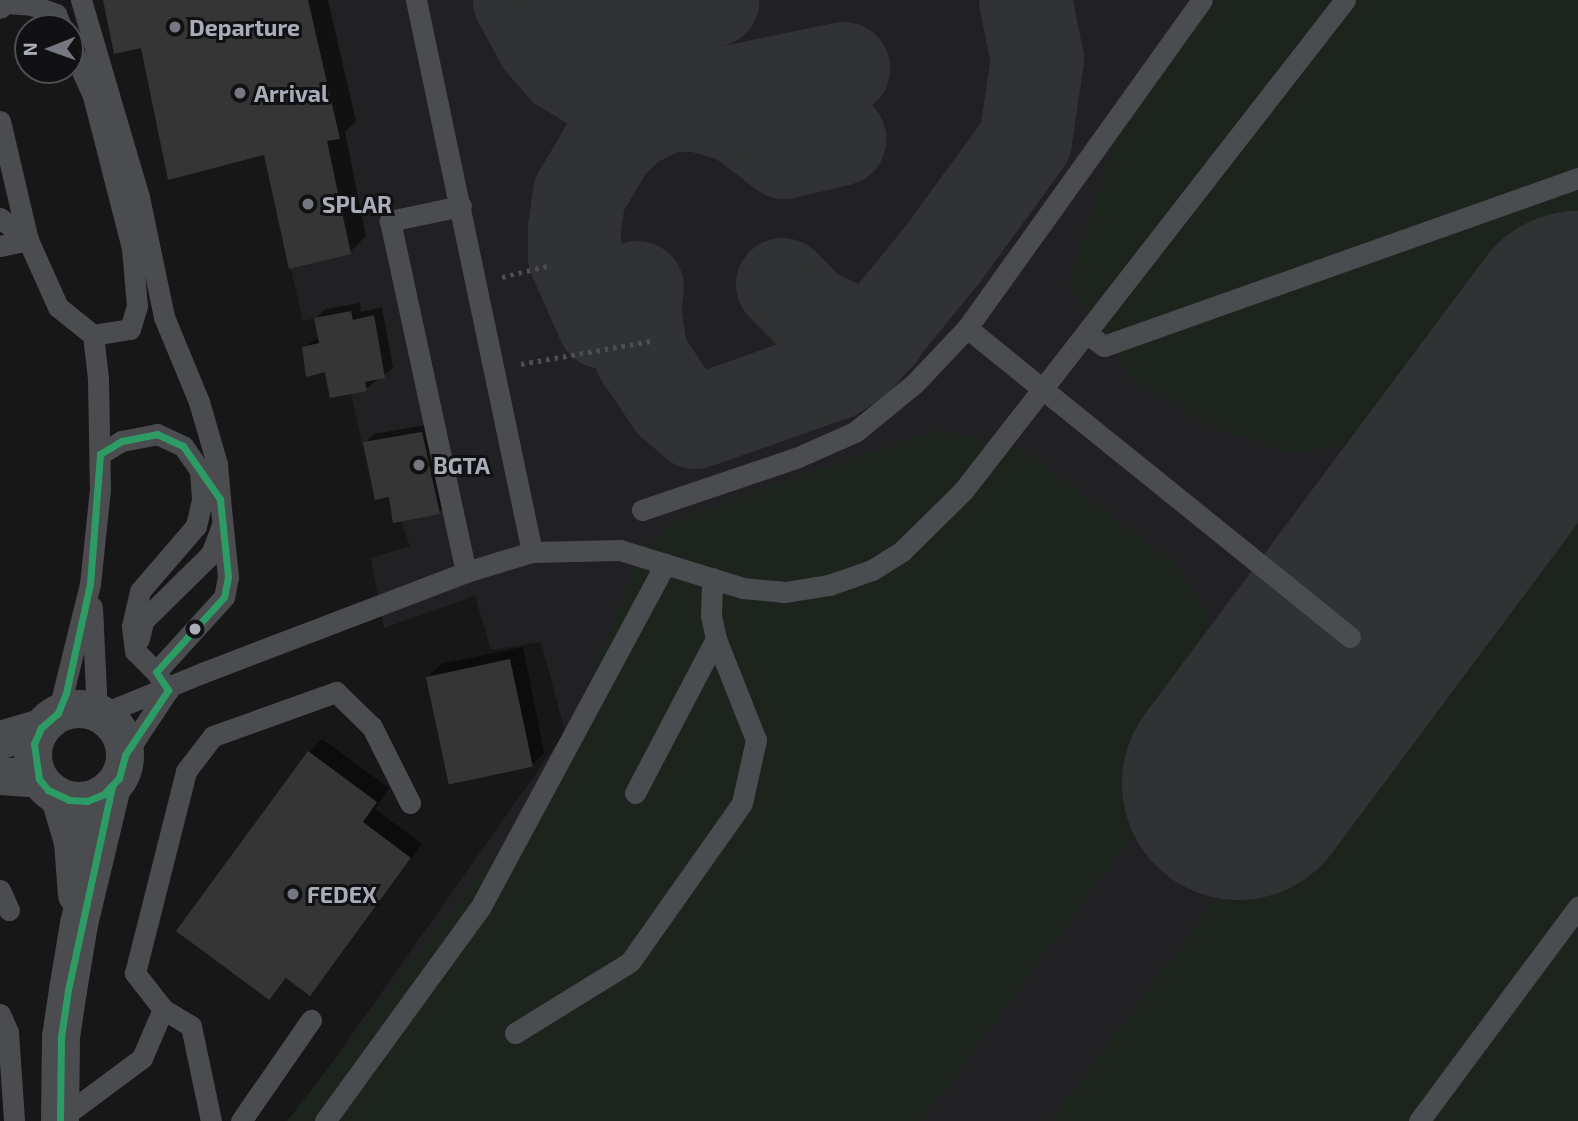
<!DOCTYPE html>
<html>
<head>
<meta charset="utf-8">
<style>
  body { margin:0 }
  #map { position:relative; width:1578px; height:1121px; overflow:hidden; background:#171717; font-family:"Exo 2",sans-serif }
  div>[style] { position:absolute }
  .built>* { inset:0; background:#212123 }
  .green>* { inset:0; background:#1d241e }
  .shadow>* { inset:0; background:#0007 }
  .taxiway>* { height:93px; margin:-46.5px; padding:0 46.5px; transform-origin:46.5px; border-radius:46.5px; background:#313233 }
  .runway>* { height:233px; margin:-116.5px; padding:0 116.5px; transform-origin:116.5px; border-radius:116.5px; background:#313233 }
  .building>* { inset:0; background:#353536; transform-origin:0 0 }
  .path>* { height:4.5px; margin-top:-2.25px; transform-origin:0; background:repeating-linear-gradient(90deg,#4d4e52 0 3.5px,transparent 0 8.5px) }
  .service>* { height:21px; margin:-10.5px; padding:0 10.5px; transform-origin:10.5px; border-radius:10.5px; background:#4b4c50 }
  .tertiary>* { height:38px; margin:-19px; padding:0 19px; transform-origin:19px; border-radius:19px; background:#4b4c50 }
  .tertiary>.ring { margin:-19px; padding:0; box-sizing:content-box; background:none; border:38px solid #4b4c50; border-radius:50% }
  .bus-1>* { height:7px; margin:-3.5px; padding:0 3.5px; transform-origin:3.5px; border-radius:3.5px; background:#2d9c64 }
  .dots>* { width:19px; height:19px; translate:-50% -50%; box-sizing:border-box; border:4px solid #111113; border-radius:50% }
  span { translate:-50% -50%; white-space:nowrap; text-align:center; line-height:1.15; -webkit-text-stroke:6px #111113; paint-order:stroke }
  .poi-label { font-size:23px; color:#a8adb8; font-weight:700 }
  .left { translate:0 -50%; text-align:left }
  .north { position:absolute; left:14px; top:14px; width:70px; height:70px; box-sizing:border-box; background:#111113; border:2px solid #4d4f55; border-radius:50%; rotate:269deg; font-size:19px; font-weight:700; line-height:28px; text-align:center; color:#a8adb8 }
  .north::after { content:''; display:block; margin:auto; width:24px; height:32px; background:#757880; clip-path:polygon(50% 0,100% 100%,50% 72%,0 100%) }
</style>
</head>
<body>
<div id="map">
  <div class="built">
    <div style="clip-path:polygon(228px 0,1578px 0,1578px 943px,1444px 1121px,291px 1121px,565px 732px,541px 642px,491px 650px,475px 596px,384px 628px,371px 558px,410px 546px,401px 521px,393px 523px,389px 497px,375px 500px,351px 394px,330px 398px,324px 372px,306px 377px,302px 347px,319px 343px,315px 318px,303px 321px)"></div>
  </div>
  <div class="green">
    <div style="clip-path:polygon(1216px 0,1578px 0,1578px 224px,1460px 371px,1387px 427px,1348px 445px,1291px 453px,1222px 430px,1138px 385px,1069px 284px,1115px 139px)"></div>
    <div style="clip-path:polygon(1578px 411px,1578px 1121px,1051px 1121px)"></div>
    <div style="clip-path:polygon(937px 430px,1020px 447px,1175px 562px,1205px 606px,1214px 653px,1208px 701px,1188px 760px,922px 1121px,287px 1121px,580px 746px,593px 673px,637px 563px,670px 521px)"></div>
  </div>
  <div class="shadow">
    <div style="clip-path:polygon(105px 0,328px 0,356px 121px,345px 132px,366px 236px,350px 252px,266px 152px)"></div>
    <div style="clip-path:polygon(360px 303px,361px 312px,382px 307px,393px 368px,366px 389px,326px 370px,304px 347px,320px 337px,316px 318px,325px 309px)"></div>
    <div style="clip-path:polygon(431px 424px,448px 504px,439px 512px,391px 495px,365px 443px,374px 434px)"></div>
    <div style="clip-path:polygon(523px 647px,544px 753px,531px 766px,428px 677px,441px 664px)"></div>
    <div style="clip-path:polygon(322px 739px,389px 788px,375px 809px,422px 844px,322px 980px,309px 993px,288px 977px,269px 998px,309px 752px)"></div>
  </div>
  <div class="taxiway">
    <div style="left:519px;top:0;width:48px;rotate:61.3deg"></div>
    <div style="left:542px;top:42px;width:33px;rotate:49deg"></div>
    <div style="left:564px;top:67px;width:31px;rotate:31deg"></div>
    <div style="left:591px;top:83px;width:33px;rotate:21deg"></div>
    <div style="left:622px;top:95px;width:41px;rotate:2.8deg"></div>
    <div style="left:663px;top:97px;width:44px;rotate:-11.8deg"></div>
    <div style="left:572px;top:0;width:31px;rotate:54deg"></div>
    <div style="left:590px;top:25px;width:125px;rotate:-11.6deg"></div>
    <div style="left:661px;top:105px;width:37px"></div>
    <div style="left:698px;top:105px;width:41px;rotate:15.8deg"></div>
    <div style="left:737px;top:116px;width:59px;rotate:37.5deg"></div>
    <div style="left:784px;top:152px;width:57px;rotate:-13.3deg"></div>
    <div style="left:782px;top:284px;width:40px;rotate:45deg"></div>
    <div style="left:810px;top:312px;width:39px;rotate:26deg"></div>
    <div style="left:845px;top:329px;width:34px;rotate:8deg"></div>
    <div style="left:637px;top:287px;width:21px;rotate:98deg"></div>
    <div style="left:634px;top:308px;width:49px;rotate:81.7deg"></div>
    <div style="left:641px;top:356px;width:55px;rotate:56deg"></div>
    <div style="left:672px;top:402px;width:30px;rotate:41deg"></div>
    <div style="left:695px;top:422px;width:147px;rotate:-19.4deg"></div>
    <div style="left:834px;top:373px;width:27px;rotate:-33deg"></div>
    <div style="left:857px;top:358px;width:134px;rotate:-50.7deg"></div>
    <div style="left:942px;top:254px;width:141px;rotate:-53.9deg"></div>
    <div style="left:1025px;top:140px;width:82px;rotate:-81.6deg"></div>
    <div style="left:1037px;top:59px;width:60px;rotate:-101.5deg"></div>
    <div style="left:603px;top:322px;width:72px;rotate:-113.7deg"></div>
    <div style="left:574px;top:256px;width:28px;rotate:-90deg"></div>
    <div style="left:574px;top:228px;width:34px;rotate:-82deg"></div>
    <div style="left:579px;top:194px;width:59px;rotate:-59.5deg"></div>
    <div style="left:609px;top:143px;width:30px;rotate:-42deg"></div>
    <div style="left:631px;top:123px;width:38px;rotate:-28deg"></div>
    <div style="left:665px;top:105px;width:182px;rotate:-11.7deg"></div>
  </div>
  <div class="runway">
    <div style="left:1238px;top:783px;width:569px;rotate:-53.29deg"></div>
  </div>
  <div class="building">
    <div style="clip-path:polygon(103px 0,308px 0,340px 139px,327px 141px,351px 254px,289px 269px,264px 155px,168px 180px,141px 48px,114px 54px)"></div>
    <div style="clip-path:polygon(351px 311px,353px 320px,374px 315px,385px 378px,365px 382px,367px 391px,330px 398px,325px 372px,306px 377px,302px 347px,319px 343px,314px 318px)"></div>
    <div style="clip-path:polygon(422px 432px,440px 514px,393px 523px,389px 497px,375px 500px,363px 442px)"></div>
    <div style="left:510px;top:659px;width:110px;height:86px;rotate:78deg"></div>
    <div style="clip-path:polygon(308px 751px,377px 802px,363px 822px,411px 858px,310px 996px,286px 978px,269px 1000px,176px 931px)"></div>
  </div>
  <div class="path">
    <div style="left:502px;top:277px;width:50px;rotate:-13.8deg"></div>
    <div style="left:521px;top:364px;width:132px;rotate:-10deg"></div>
  </div>
  <div class="service">
    <div style="left:81px;top:0;width:205px;rotate:73.6deg"></div>
    <div style="left:139px;top:197px;width:123px;rotate:78.2deg"></div>
    <div style="left:164px;top:317px;width:92px;rotate:67.6deg"></div>
    <div style="left:199px;top:402px;width:65px;rotate:73.8deg"></div>
    <div style="left:217px;top:464px;width:35px;rotate:85deg"></div>
    <div style="left:416px;top:0;width:564px;rotate:78.13deg"></div>
    <div style="left:0;top:8px;width:7px;rotate:-45deg"></div>
    <div style="left:5px;top:3px;width:26px;rotate:4deg"></div>
    <div style="left:31px;top:5px;width:27px;rotate:20deg"></div>
    <div style="left:56px;top:14px;width:15px;rotate:67deg"></div>
    <div style="left:70px;top:44px;width:57px;rotate:66.1deg"></div>
    <div style="left:93px;top:96px;width:157px;rotate:75.6deg"></div>
    <div style="left:132px;top:248px;width:58px;rotate:85.1deg"></div>
    <div style="left:137px;top:306px;width:24px;rotate:107deg"></div>
    <div style="left:130px;top:329px;width:37px;rotate:171deg"></div>
    <div style="left:0;top:121px;width:122px;rotate:76.8deg"></div>
    <div style="left:28px;top:240px;width:73px;rotate:65.9deg"></div>
    <div style="left:58px;top:307px;width:45px;rotate:38.7deg"></div>
    <div style="left:93px;top:335px;width:43px;rotate:83.4deg"></div>
    <div style="left:98px;top:378px;width:111px;rotate:89deg"></div>
    <div style="left:100px;top:489px;width:96px;rotate:96deg"></div>
    <div style="left:90px;top:584px;width:133px;rotate:103.9deg"></div>
    <div style="left:461px;top:206px;width:73px;rotate:168.1deg"></div>
    <div style="left:390px;top:221px;width:359px;rotate:77.8deg"></div>
    <div style="left:0;top:218px;width:36px;rotate:38deg"></div>
    <div style="left:0;top:246px;width:29px;rotate:-12deg"></div>
    <div style="left:967px;top:328px;width:492px;rotate:38.9deg"></div>
    <div style="left:1086px;top:333px;width:22px;rotate:36deg"></div>
    <div style="left:1104px;top:346px;width:503px;rotate:-19.52deg"></div>
    <div style="left:100px;top:454px;width:26px;rotate:-31deg"></div>
    <div style="left:122px;top:441px;width:36px;rotate:-11deg"></div>
    <div style="left:157px;top:434px;width:29px;rotate:25deg"></div>
    <div style="left:183px;top:446px;width:65px;rotate:55.1deg"></div>
    <div style="left:220px;top:499px;width:78px;rotate:84.1deg"></div>
    <div style="left:228px;top:577px;width:20px;rotate:101deg"></div>
    <div style="left:224px;top:597px;width:101px;rotate:132.2deg"></div>
    <div style="left:156px;top:672px;width:22px;rotate:56deg"></div>
    <div style="left:642px;top:510px;width:163px;rotate:-18.7deg"></div>
    <div style="left:796px;top:458px;width:64px;rotate:-23.8deg"></div>
    <div style="left:855px;top:432px;width:77px;rotate:-39.2deg"></div>
    <div style="left:915px;top:383px;width:76px;rotate:-46.6deg"></div>
    <div style="left:967px;top:328px;width:403px;rotate:-54.4deg"></div>
    <div style="left:92px;top:607px;width:105px;rotate:87.3deg"></div>
    <div style="left:139px;top:639px;width:18px;rotate:-77deg"></div>
    <div style="left:143px;top:621px;width:95px;rotate:-44.6deg"></div>
    <div style="left:211px;top:554px;width:30px;rotate:-69deg"></div>
    <div style="left:156px;top:672px;width:30px;rotate:-135deg"></div>
    <div style="left:135px;top:651px;width:25px;rotate:-97deg"></div>
    <div style="left:132px;top:626px;width:36px;rotate:-77deg"></div>
    <div style="left:140px;top:591px;width:86px;rotate:-49.3deg"></div>
    <div style="left:196px;top:526px;width:28px;rotate:-77deg"></div>
    <div style="left:202px;top:499px;width:29px;rotate:-94deg"></div>
    <div style="left:106px;top:717px;width:16px;rotate:-38deg"></div>
    <div style="left:119px;top:707px;width:90px;rotate:-22.3deg"></div>
    <div style="left:202px;top:673px;width:283px;rotate:-20.9deg"></div>
    <div style="left:466px;top:572px;width:69px;rotate:-16.9deg"></div>
    <div style="left:532px;top:552px;width:88px;rotate:-1.3deg"></div>
    <div style="left:620px;top:550px;width:129px;rotate:17.2deg"></div>
    <div style="left:743px;top:588px;width:42px;rotate:5.4deg"></div>
    <div style="left:785px;top:592px;width:45px;rotate:-9deg"></div>
    <div style="left:829px;top:585px;width:46px;rotate:-19.2deg"></div>
    <div style="left:872px;top:570px;width:36px;rotate:-32deg"></div>
    <div style="left:902px;top:551px;width:86px;rotate:-44.5deg"></div>
    <div style="left:963px;top:491px;width:622px;rotate:-52.12deg"></div>
    <div style="left:125px;top:755px;width:78px;rotate:-56.5deg"></div>
    <div style="left:635px;top:793px;width:174px;rotate:-62.3deg"></div>
    <div style="left:0;top:890px;width:22px;rotate:66deg"></div>
    <div style="left:0;top:1014px;width:20px;rotate:66deg"></div>
    <div style="left:8px;top:1032px;width:89px;rotate:86.1deg"></div>
    <div style="left:515px;top:1033px;width:135px;rotate:-31.7deg"></div>
    <div style="left:630px;top:962px;width:194px;rotate:-54.8deg"></div>
    <div style="left:742px;top:803px;width:65px;rotate:-77.5deg"></div>
    <div style="left:756px;top:740px;width:109px;rotate:-111.6deg"></div>
    <div style="left:716px;top:639px;width:25px;rotate:-102deg"></div>
    <div style="left:711px;top:615px;width:37px;rotate:-88deg"></div>
    <div style="left:60px;top:1119px;width:102px;rotate:-36.6deg"></div>
    <div style="left:142px;top:1058px;width:53px;rotate:-66.8deg"></div>
    <div style="left:211px;top:1121px;width:97px;rotate:-101.9deg"></div>
    <div style="left:191px;top:1026px;width:33px;rotate:-149deg"></div>
    <div style="left:163px;top:1009px;width:46px;rotate:-127.9deg"></div>
    <div style="left:135px;top:973px;width:208px;rotate:-75.8deg"></div>
    <div style="left:186px;top:771px;width:44px;rotate:-52.4deg"></div>
    <div style="left:213px;top:736px;width:131px;rotate:-19.7deg"></div>
    <div style="left:336px;top:692px;width:50px;rotate:44.2deg"></div>
    <div style="left:372px;top:727px;width:85px;rotate:63.4deg"></div>
    <div style="left:241px;top:1121px;width:123px;rotate:-55.3deg"></div>
    <div style="left:325px;top:1121px;width:263px;rotate:-54deg"></div>
    <div style="left:480px;top:908px;width:391px;rotate:-61.7deg"></div>
    <div style="left:1419px;top:1121px;width:267px;rotate:-53.4deg"></div>
  </div>
  <div class="tertiary">
    <div class="ring" style="left:33px;top:709px;width:54px;height:54px"></div>
    <div style="left:0;top:740px;width:43px;rotate:-16.3deg"></div>
    <div style="left:0;top:776px;width:39px;rotate:4deg"></div>
    <div style="left:60px;top:798px;width:46px;rotate:73.5deg"></div>
    <div style="left:73px;top:842px;width:53px;rotate:85.7deg"></div>
    <div style="left:60px;top:1121px;width:84px;rotate:-89.3deg"></div>
    <div style="left:61px;top:1037px;width:48px;rotate:-81.5deg"></div>
    <div style="left:68px;top:990px;width:67px;rotate:-80.5deg"></div>
    <div style="left:79px;top:924px;width:141px;rotate:-76.5deg"></div>
  </div>
  <div class="bus-1">
    <div style="left:100px;top:454px;width:130px;rotate:94.4deg"></div>
    <div style="left:90px;top:584px;width:112px;rotate:102.4deg"></div>
    <div style="left:66px;top:693px;width:22px;rotate:112deg"></div>
    <div style="left:58px;top:713px;width:23px;rotate:139deg"></div>
    <div style="left:41px;top:728px;width:17px;rotate:114deg"></div>
    <div style="left:34px;top:744px;width:35px;rotate:82deg"></div>
    <div style="left:39px;top:779px;width:14px;rotate:51deg"></div>
    <div style="left:48px;top:790px;width:23px;rotate:25deg"></div>
    <div style="left:69px;top:800px;width:18px;rotate:3deg"></div>
    <div style="left:87px;top:801px;width:18px;rotate:-22deg"></div>
    <div style="left:104px;top:794px;width:22px;rotate:-47deg"></div>
    <div style="left:119px;top:778px;width:24px;rotate:-75deg"></div>
    <div style="left:125px;top:755px;width:78px;rotate:-56.5deg"></div>
    <div style="left:100px;top:454px;width:26px;rotate:-31deg"></div>
    <div style="left:122px;top:441px;width:36px;rotate:-11deg"></div>
    <div style="left:157px;top:434px;width:29px;rotate:25deg"></div>
    <div style="left:183px;top:446px;width:65px;rotate:55.1deg"></div>
    <div style="left:220px;top:499px;width:78px;rotate:84.1deg"></div>
    <div style="left:228px;top:577px;width:20px;rotate:101deg"></div>
    <div style="left:224px;top:597px;width:101px;rotate:132.2deg"></div>
    <div style="left:156px;top:672px;width:22px;rotate:56deg"></div>
    <div style="left:60px;top:1121px;width:84px;rotate:-89.3deg"></div>
    <div style="left:61px;top:1037px;width:48px;rotate:-81.5deg"></div>
    <div style="left:68px;top:990px;width:208px;rotate:-77.8deg"></div>
  </div>
  <div class="dots">
    <div style="left:175px;top:27px;background:#757880"></div>
    <div style="left:240px;top:93px;background:#757880"></div>
    <div style="left:308px;top:204px;background:#757880"></div>
    <div style="left:419px;top:465px;background:#757880"></div>
    <div style="left:195px;top:629px;background:#a8adb8"></div>
    <div style="left:293px;top:894px;background:#757880"></div>
  </div>
  <div class="poi-label">
    <span class="left" style="left:189px;top:27px">Departure</span>
    <span class="left" style="left:254px;top:93px">Arrival</span>
    <span class="left" style="left:322px;top:204px">SPLAR</span>
    <span class="left" style="left:433px;top:465px">BGTA</span>
    <span class="left" style="left:307px;top:894px">FEDEX</span>
  </div>
  <div class="north">N</div>
</div>
</body>
</html>
